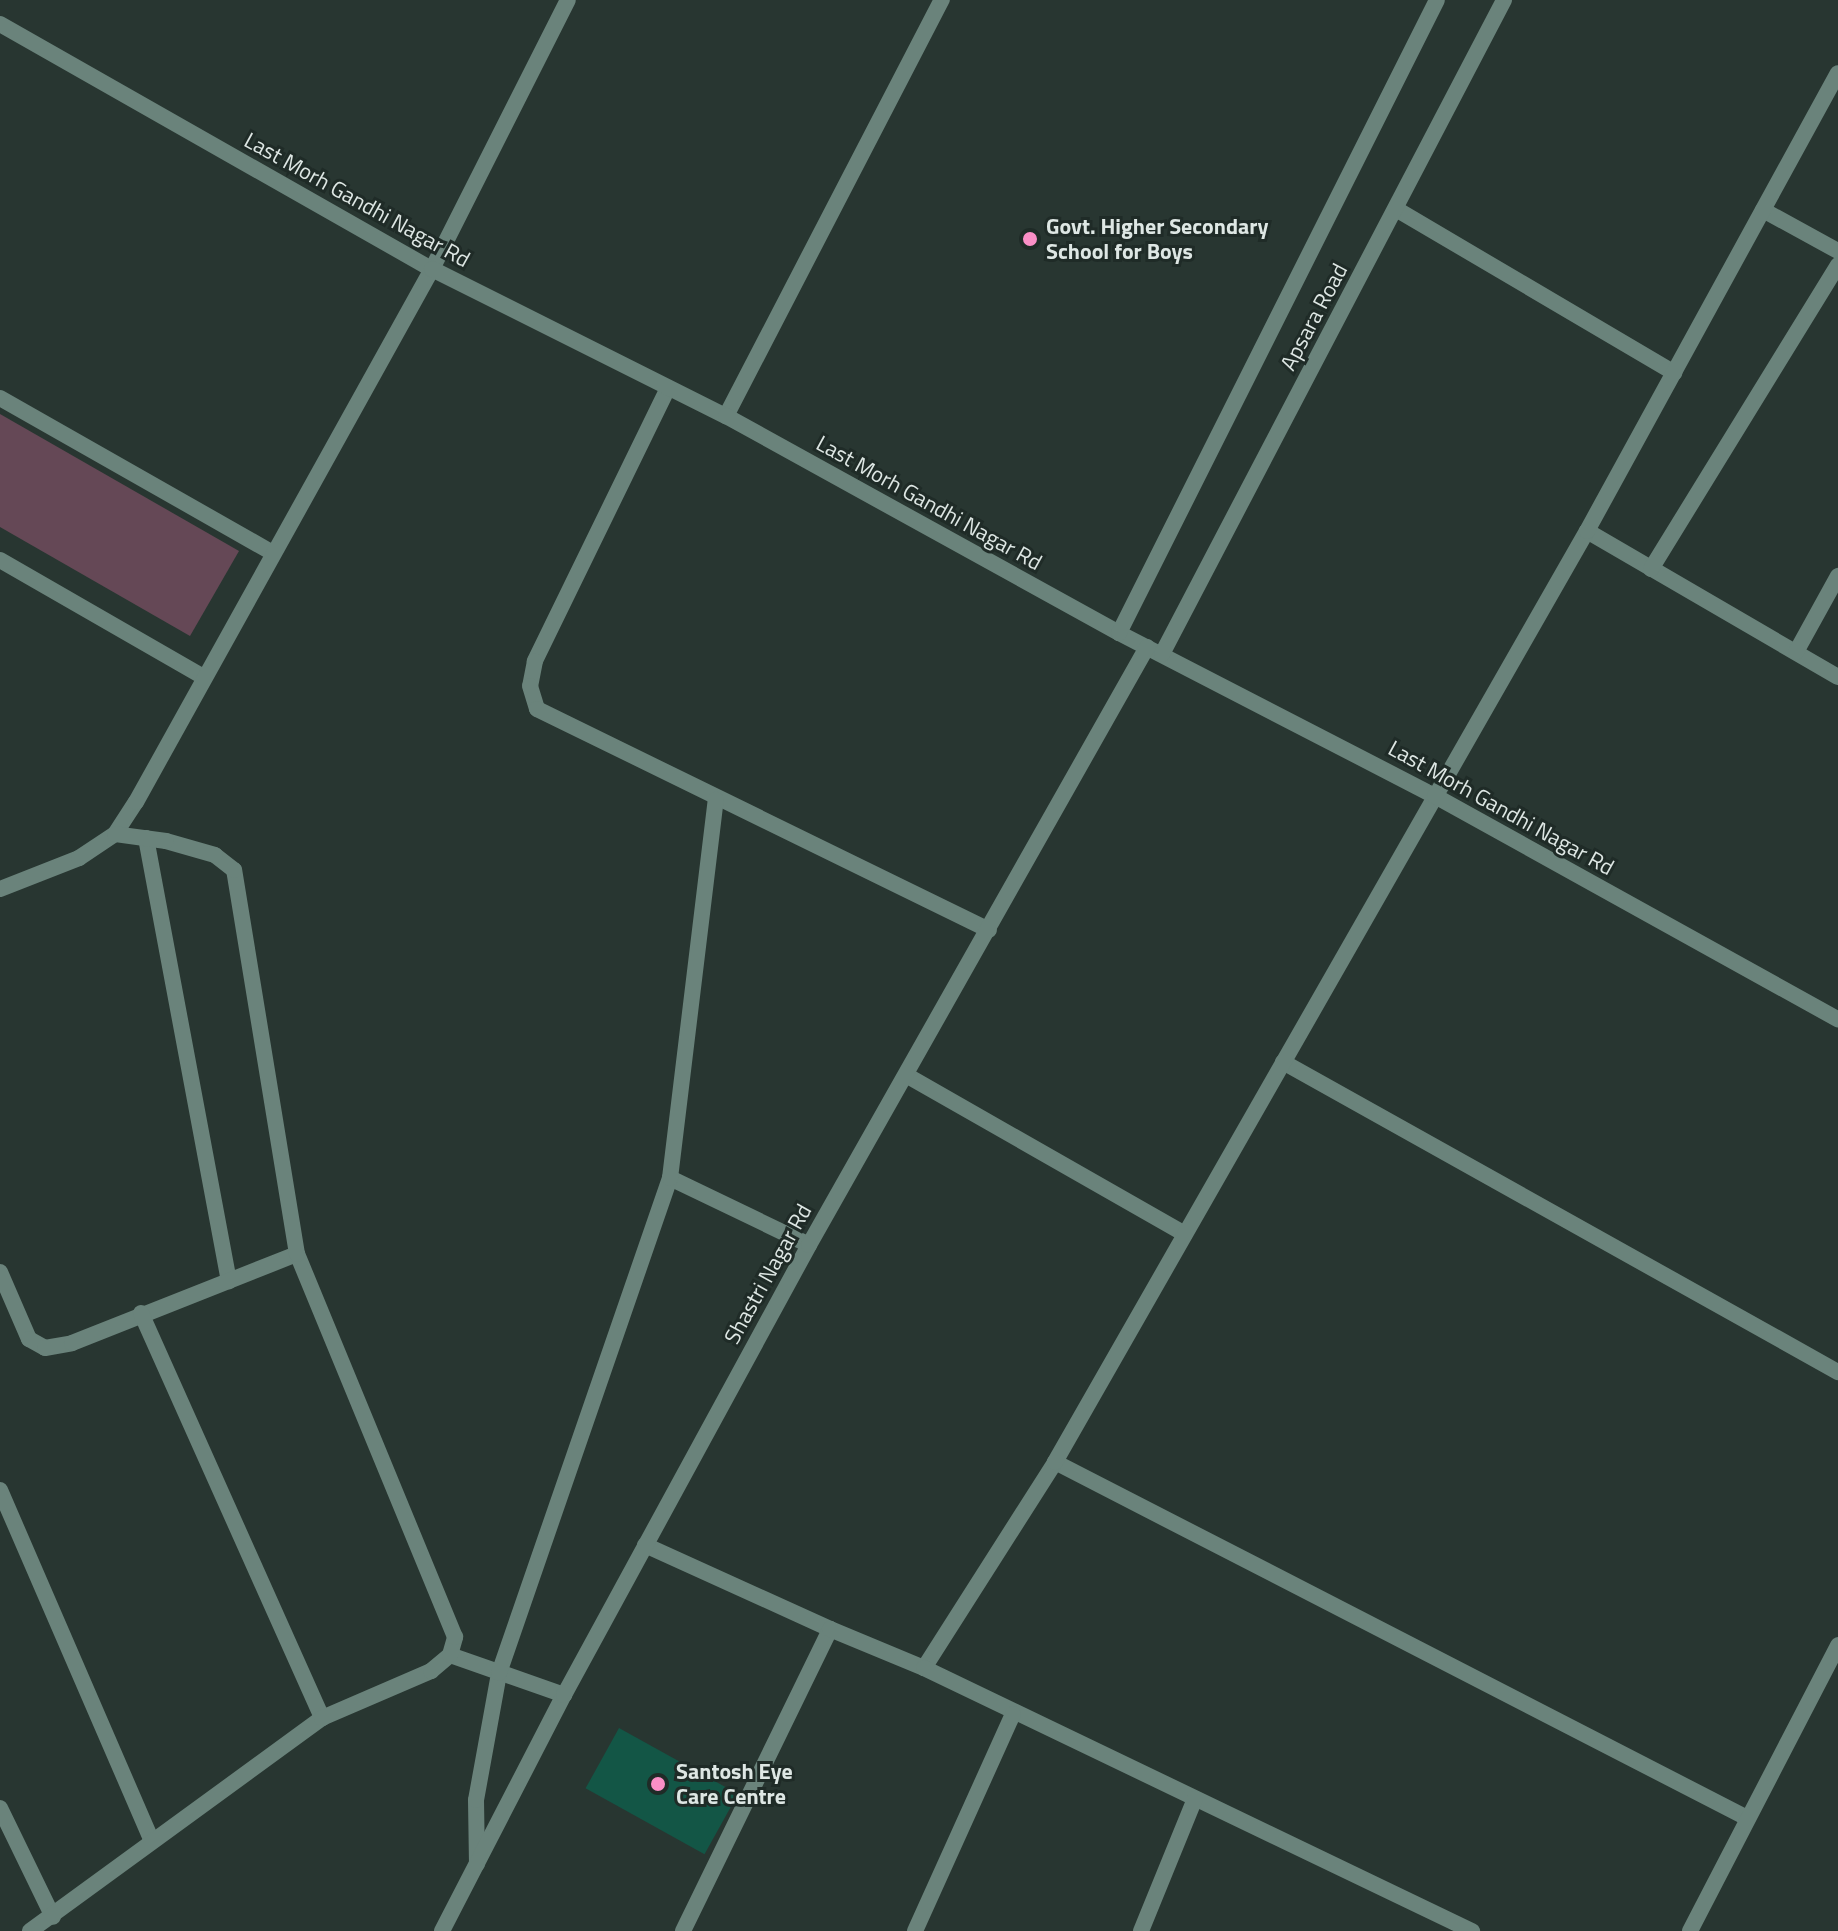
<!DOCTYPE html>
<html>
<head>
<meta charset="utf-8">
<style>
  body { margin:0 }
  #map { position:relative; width:1838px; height:1931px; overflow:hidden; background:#283631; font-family:"Titillium Web",sans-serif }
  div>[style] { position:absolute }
  .green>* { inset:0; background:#654856 }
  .building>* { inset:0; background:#135646; transform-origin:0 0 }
  .minor>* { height:16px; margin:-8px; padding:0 8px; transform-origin:8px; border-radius:8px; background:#6a837b }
  .tertiary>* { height:16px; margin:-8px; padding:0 8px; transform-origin:8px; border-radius:8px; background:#6a837b }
  .dots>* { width:22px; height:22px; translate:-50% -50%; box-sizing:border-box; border:4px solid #1f2b27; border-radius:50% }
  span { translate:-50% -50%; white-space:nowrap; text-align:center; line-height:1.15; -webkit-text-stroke:6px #1f2b27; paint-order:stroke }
  .street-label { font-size:22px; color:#dee7e4 }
  .poi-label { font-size:22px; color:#dee7e4; font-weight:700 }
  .left { translate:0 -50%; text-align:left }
</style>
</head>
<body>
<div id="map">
  <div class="green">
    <div style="clip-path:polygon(0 414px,239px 551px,190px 636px,0 527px)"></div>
  </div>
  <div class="building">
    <div style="left:619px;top:1728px;width:136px;height:69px;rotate:29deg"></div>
  </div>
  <div class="minor">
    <div style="left:1396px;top:209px;width:323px;rotate:30.5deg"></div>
    <div style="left:1763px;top:210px;width:85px;rotate:28.7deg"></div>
    <div style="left:668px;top:388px;width:304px;rotate:116deg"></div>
    <div style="left:535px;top:661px;width:25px;rotate:101deg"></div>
    <div style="left:530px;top:686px;width:24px;rotate:73deg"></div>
    <div style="left:537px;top:709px;width:503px;rotate:26.06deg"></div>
    <div style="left:0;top:398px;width:312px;rotate:29.6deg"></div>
    <div style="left:726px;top:416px;width:469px;rotate:-62.6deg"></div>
    <div style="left:1587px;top:531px;width:290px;rotate:30.2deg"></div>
    <div style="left:0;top:560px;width:233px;rotate:29.9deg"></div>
    <div style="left:1651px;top:569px;width:357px;rotate:-58.4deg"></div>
    <div style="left:1796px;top:652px;width:87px;rotate:-61.1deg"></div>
    <div style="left:146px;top:838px;width:451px;rotate:79.4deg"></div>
    <div style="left:0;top:889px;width:85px;rotate:-21.4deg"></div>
    <div style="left:79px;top:858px;width:43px;rotate:-33.7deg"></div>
    <div style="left:115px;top:834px;width:38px;rotate:-57deg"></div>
    <div style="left:136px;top:802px;width:610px;rotate:-60.95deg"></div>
    <div style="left:432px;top:269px;width:301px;rotate:-63.2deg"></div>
    <div style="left:1283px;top:1062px;width:636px;rotate:29.19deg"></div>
    <div style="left:906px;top:1075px;width:321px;rotate:29.7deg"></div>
    <div style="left:670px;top:1178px;width:154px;rotate:25.7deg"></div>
    <div style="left:0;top:1272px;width:73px;rotate:66.6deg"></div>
    <div style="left:29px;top:1339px;width:18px;rotate:29deg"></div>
    <div style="left:45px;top:1348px;width:27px;rotate:-10deg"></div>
    <div style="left:72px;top:1343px;width:242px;rotate:-21.6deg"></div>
    <div style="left:141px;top:1313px;width:444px;rotate:65.9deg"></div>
    <div style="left:1055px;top:1462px;width:778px;rotate:27.22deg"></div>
    <div style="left:0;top:1490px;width:380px;rotate:66.6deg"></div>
    <div style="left:645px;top:1545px;width:203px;rotate:24.4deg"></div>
    <div style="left:450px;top:1655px;width:121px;rotate:19.3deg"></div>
    <div style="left:924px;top:1668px;width:244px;rotate:-57.5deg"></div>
    <div style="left:1055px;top:1462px;width:1072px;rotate:-60.26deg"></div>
    <div style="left:1587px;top:531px;width:522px;rotate:-61.28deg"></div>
    <div style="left:0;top:1808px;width:121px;rotate:64.1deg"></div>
    <div style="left:477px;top:1864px;width:64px;rotate:-90.9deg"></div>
    <div style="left:476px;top:1800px;width:129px;rotate:-79.7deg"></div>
    <div style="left:499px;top:1673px;width:524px;rotate:-70.94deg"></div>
    <div style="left:670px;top:1178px;width:381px;rotate:-83.1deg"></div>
    <div style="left:30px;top:1931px;width:361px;rotate:-36.1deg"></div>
    <div style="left:322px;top:1718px;width:119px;rotate:-23.3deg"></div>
    <div style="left:431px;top:1671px;width:25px;rotate:-40deg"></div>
    <div style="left:450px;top:1655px;width:19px;rotate:-74deg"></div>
    <div style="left:455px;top:1637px;width:414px;rotate:-112.4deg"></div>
    <div style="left:297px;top:1254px;width:389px;rotate:-99.3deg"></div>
    <div style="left:234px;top:870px;width:24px;rotate:-142deg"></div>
    <div style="left:215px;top:855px;width:51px;rotate:-164.1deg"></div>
    <div style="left:166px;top:841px;width:51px;rotate:-172.2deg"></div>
    <div style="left:683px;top:1931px;width:336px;rotate:-64deg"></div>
    <div style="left:830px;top:1629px;width:102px;rotate:22.5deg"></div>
    <div style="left:924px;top:1668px;width:608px;rotate:25.64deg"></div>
    <div style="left:915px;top:1931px;width:238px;rotate:-65.7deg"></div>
    <div style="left:1141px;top:1931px;width:143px;rotate:-67.8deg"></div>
    <div style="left:1690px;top:1931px;width:322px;rotate:-62.6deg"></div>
  </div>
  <div class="tertiary">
    <div style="left:0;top:24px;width:497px;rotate:29.6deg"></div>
    <div style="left:432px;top:269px;width:329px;rotate:26.6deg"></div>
    <div style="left:726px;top:416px;width:449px;rotate:28.9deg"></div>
    <div style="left:1119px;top:633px;width:356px;rotate:27.3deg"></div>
    <div style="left:1435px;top:796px;width:461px;rotate:29deg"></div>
    <div style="left:1119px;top:633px;width:708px;rotate:-63.33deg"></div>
    <div style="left:1162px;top:654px;width:738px;rotate:-62.39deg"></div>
    <div style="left:442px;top:1931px;width:266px;rotate:-62.7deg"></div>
    <div style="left:564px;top:1695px;width:512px;rotate:-61.43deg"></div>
    <div style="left:809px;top:1245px;width:687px;rotate:-60.52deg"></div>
  </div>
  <div class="dots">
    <div style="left:1030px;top:239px;background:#fa8fc6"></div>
    <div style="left:658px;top:1784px;background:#fa8fc6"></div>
  </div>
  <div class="street-label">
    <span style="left:357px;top:200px;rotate:29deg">Last Morh Gandhi Nagar Rd</span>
    <span style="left:1314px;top:317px;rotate:-62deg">Apsara Road</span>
    <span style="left:929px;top:503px;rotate:29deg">Last Morh Gandhi Nagar Rd</span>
    <span style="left:1501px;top:808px;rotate:29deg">Last Morh Gandhi Nagar Rd</span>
    <span style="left:768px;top:1274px;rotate:-61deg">Shastri Nagar Rd</span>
  </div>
  <div class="poi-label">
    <span class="left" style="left:1046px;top:239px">Govt. Higher Secondary<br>School for Boys</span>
    <span class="left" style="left:676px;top:1784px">Santosh Eye<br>Care Centre</span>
  </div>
</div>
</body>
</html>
